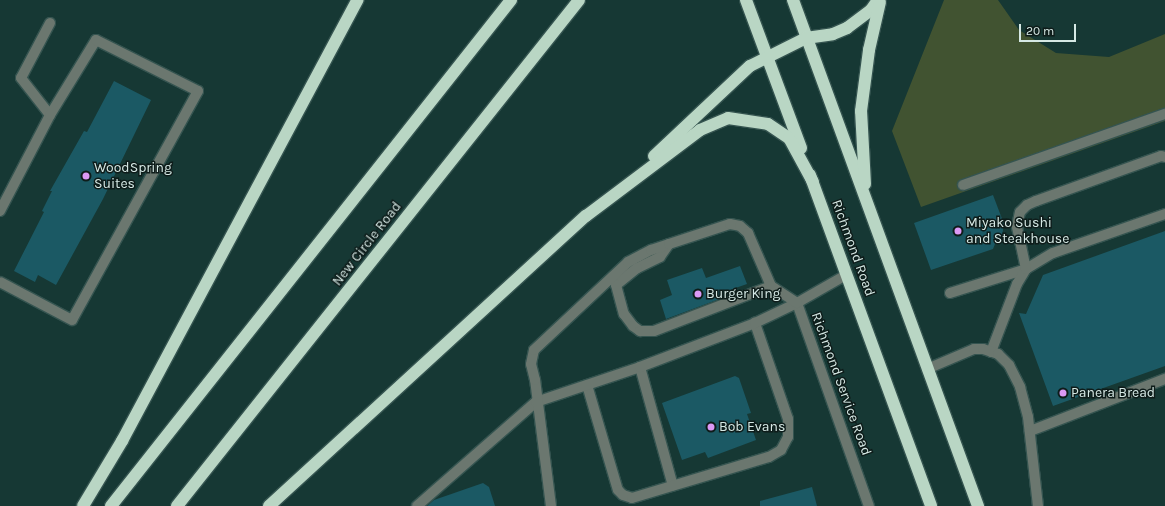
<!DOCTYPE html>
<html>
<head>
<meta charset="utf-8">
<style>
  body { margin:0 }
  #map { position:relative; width:1165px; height:506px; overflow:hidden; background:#163834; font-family:Karla,sans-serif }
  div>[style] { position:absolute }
  .green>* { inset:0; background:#415331 }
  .building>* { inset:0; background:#1b5964 }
  .roads { filter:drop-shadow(1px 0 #355450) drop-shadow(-1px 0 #355450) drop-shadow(0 1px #355450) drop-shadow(0 -1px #355450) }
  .minor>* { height:10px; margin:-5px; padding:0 5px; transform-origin:5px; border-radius:5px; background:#6b776f }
  .highway>* { height:12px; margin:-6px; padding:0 6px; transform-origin:6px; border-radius:6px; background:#b9d6c4 }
  .dots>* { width:11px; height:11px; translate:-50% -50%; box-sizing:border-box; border:2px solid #0e1c1a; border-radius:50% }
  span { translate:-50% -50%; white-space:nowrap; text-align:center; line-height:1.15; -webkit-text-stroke:3px #0e1c1a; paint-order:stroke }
  .poi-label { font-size:14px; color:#d6e9e5 }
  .left { translate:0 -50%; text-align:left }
  .street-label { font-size:14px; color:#d6e9e5 }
  .scale { position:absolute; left:1019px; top:24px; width:57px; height:18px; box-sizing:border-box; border:2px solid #d6e9e5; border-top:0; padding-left:5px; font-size:12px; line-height:14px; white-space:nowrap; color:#d6e9e5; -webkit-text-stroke:3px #0e1c1a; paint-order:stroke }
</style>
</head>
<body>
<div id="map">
  <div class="green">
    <div style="clip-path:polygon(944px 0,998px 0,1019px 30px,1056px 53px,1109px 57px,1165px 34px,1165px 121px,921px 207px,892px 131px)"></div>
  </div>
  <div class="building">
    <div style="clip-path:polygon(114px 81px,151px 100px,103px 199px,56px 285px,38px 275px,35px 282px,14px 271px,44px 212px,42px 211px,52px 191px,50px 191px,84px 131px,87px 132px)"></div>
    <div style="clip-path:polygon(993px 195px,1004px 224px,1001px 242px,995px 244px,993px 249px,931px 270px,914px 223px)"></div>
    <div style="clip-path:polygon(1165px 231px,1165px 366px,1053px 406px,1019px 313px,1026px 314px,1043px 275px)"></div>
    <div style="clip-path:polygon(740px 266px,747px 284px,724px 292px,725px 297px,666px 319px,660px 300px,672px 295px,667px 280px,702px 268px,706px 278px)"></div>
    <div style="clip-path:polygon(735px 376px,739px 378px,751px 413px,747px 414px,756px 440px,708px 458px,705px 452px,682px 460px,662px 403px)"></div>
    <div style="clip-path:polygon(483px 483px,489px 487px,495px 506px,427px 506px,434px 500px)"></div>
    <div style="clip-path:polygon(812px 487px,817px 506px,760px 506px,760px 501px)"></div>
  </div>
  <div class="roads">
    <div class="minor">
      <div style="left:50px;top:23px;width:62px;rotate:117.8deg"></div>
      <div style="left:21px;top:78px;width:47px;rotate:51.9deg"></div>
      <div style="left:963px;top:185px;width:214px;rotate:-19.4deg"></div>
      <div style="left:0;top:211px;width:108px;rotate:-62.5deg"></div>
      <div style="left:50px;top:115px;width:88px;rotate:-58.5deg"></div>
      <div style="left:96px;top:40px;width:114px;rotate:26.6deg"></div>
      <div style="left:198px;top:91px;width:261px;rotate:118.8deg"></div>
      <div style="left:72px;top:320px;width:81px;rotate:-152.2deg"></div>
      <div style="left:669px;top:244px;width:16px;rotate:125deg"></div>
      <div style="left:660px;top:257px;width:25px;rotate:154deg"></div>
      <div style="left:637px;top:268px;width:27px;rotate:141deg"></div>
      <div style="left:616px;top:285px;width:30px;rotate:75deg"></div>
      <div style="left:624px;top:314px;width:15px;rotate:53deg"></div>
      <div style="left:633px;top:326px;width:9px;rotate:36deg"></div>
      <div style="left:640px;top:331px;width:14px"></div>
      <div style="left:654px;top:331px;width:125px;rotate:-21deg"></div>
      <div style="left:846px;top:275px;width:56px;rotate:150.3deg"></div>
      <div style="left:797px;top:303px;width:215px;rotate:70.5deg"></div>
      <div style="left:950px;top:293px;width:80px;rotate:-17.5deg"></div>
      <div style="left:1026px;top:269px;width:31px;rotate:-31deg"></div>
      <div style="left:1053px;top:253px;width:119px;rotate:-19.2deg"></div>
      <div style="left:991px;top:352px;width:73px;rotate:-69.1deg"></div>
      <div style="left:1017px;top:284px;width:17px;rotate:-59deg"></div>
      <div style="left:1026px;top:269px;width:43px;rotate:-102.1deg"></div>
      <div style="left:1017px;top:227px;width:15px;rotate:-79deg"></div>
      <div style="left:1020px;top:212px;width:10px;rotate:-45deg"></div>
      <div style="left:1027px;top:205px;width:10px;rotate:-24deg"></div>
      <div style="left:1036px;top:201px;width:133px;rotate:-19.8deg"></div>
      <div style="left:1161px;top:156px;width:4px;rotate:14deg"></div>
      <div style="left:640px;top:367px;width:123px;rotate:74.5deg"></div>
      <div style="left:927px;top:369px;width:51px;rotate:-23.1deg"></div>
      <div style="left:974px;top:349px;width:9px"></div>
      <div style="left:983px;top:349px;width:16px;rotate:18deg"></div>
      <div style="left:998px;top:354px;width:16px;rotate:45deg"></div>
      <div style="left:1009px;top:365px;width:25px;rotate:63deg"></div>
      <div style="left:1020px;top:387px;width:31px;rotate:75deg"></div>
      <div style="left:1028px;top:417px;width:90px;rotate:83.6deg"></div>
      <div style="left:587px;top:385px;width:109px;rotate:73.6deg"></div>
      <div style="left:618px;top:490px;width:7px;rotate:45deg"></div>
      <div style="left:623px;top:495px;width:9px;rotate:18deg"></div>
      <div style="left:632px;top:498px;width:143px;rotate:-16.7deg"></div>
      <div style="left:769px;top:457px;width:14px;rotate:-30deg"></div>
      <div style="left:781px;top:450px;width:15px;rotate:-62deg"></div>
      <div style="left:788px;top:437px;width:18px;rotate:-90deg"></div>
      <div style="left:788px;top:419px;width:102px;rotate:-109deg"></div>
      <div style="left:1030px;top:431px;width:145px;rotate:-21.1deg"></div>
      <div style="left:417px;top:506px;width:158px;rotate:-41.2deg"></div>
      <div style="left:536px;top:402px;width:110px;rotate:-18.6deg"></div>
      <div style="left:640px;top:367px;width:123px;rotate:-20.9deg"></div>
      <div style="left:755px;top:323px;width:47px;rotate:-25.5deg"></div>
      <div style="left:551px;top:506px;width:127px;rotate:-97.2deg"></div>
      <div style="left:535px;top:380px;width:16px;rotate:-104deg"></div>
      <div style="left:531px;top:364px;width:14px;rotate:-78deg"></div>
      <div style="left:534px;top:350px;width:129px;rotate:-43.1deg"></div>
      <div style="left:628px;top:262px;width:26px;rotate:-28deg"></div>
      <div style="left:651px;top:250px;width:19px;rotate:-18deg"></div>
      <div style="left:669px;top:244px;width:64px;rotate:-18.2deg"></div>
      <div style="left:730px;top:224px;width:10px;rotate:11deg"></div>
      <div style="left:740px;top:226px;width:11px;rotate:41deg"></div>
      <div style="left:748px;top:233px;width:58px;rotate:66.5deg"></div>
      <div style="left:771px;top:286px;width:31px;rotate:33deg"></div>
    </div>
    <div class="highway">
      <div style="left:746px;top:0;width:158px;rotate:69.6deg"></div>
      <div style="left:793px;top:0;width:539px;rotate:69.92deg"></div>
      <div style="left:654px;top:156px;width:132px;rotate:-43.2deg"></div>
      <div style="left:750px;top:66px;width:63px;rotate:-26.6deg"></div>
      <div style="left:806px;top:38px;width:27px;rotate:-8deg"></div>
      <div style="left:833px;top:34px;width:15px;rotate:-23deg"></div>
      <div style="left:847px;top:28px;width:30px;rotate:-37deg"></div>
      <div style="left:871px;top:10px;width:12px;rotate:-55deg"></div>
      <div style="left:810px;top:175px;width:352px;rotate:69.9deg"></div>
      <div style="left:865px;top:184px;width:73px;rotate:-93.1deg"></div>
      <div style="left:861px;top:111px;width:62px;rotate:-82.5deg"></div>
      <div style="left:869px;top:50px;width:49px;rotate:-77.1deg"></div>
      <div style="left:83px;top:506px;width:76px;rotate:-59deg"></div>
      <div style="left:122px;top:441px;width:500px;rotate:-61.9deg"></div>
      <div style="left:111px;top:506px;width:645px;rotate:-51.67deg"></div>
      <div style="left:177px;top:506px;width:646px;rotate:-51.53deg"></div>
      <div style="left:269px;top:506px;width:430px;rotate:-42.5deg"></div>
      <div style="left:586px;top:216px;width:143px;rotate:-37deg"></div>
      <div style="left:700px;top:130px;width:30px;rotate:-23deg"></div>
      <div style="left:728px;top:118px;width:40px;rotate:8.5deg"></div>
      <div style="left:768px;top:124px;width:25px;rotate:34deg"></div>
      <div style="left:789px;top:138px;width:50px;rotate:61.4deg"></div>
    </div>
  </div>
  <div class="dots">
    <div style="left:86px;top:176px;background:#db99f5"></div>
    <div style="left:958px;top:231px;background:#db99f5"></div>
    <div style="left:698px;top:294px;background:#db99f5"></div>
    <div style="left:1063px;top:393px;background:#db99f5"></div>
    <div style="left:711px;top:427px;background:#db99f5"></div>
  </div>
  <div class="poi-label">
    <span class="left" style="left:94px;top:176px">WoodSpring<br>Suites</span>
    <span class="left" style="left:966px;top:231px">Miyako Sushi<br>and Steakhouse</span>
    <span class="left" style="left:706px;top:294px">Burger King</span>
    <span class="left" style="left:1071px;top:393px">Panera Bread</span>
    <span class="left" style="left:719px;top:427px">Bob Evans</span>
  </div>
  <div class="street-label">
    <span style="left:367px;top:244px;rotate:-52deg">New Circle Road</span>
    <span style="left:853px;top:248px;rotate:70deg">Richmond Road</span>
    <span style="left:841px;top:384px;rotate:70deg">Richmond Service Road</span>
  </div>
  <div class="scale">20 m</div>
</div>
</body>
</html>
